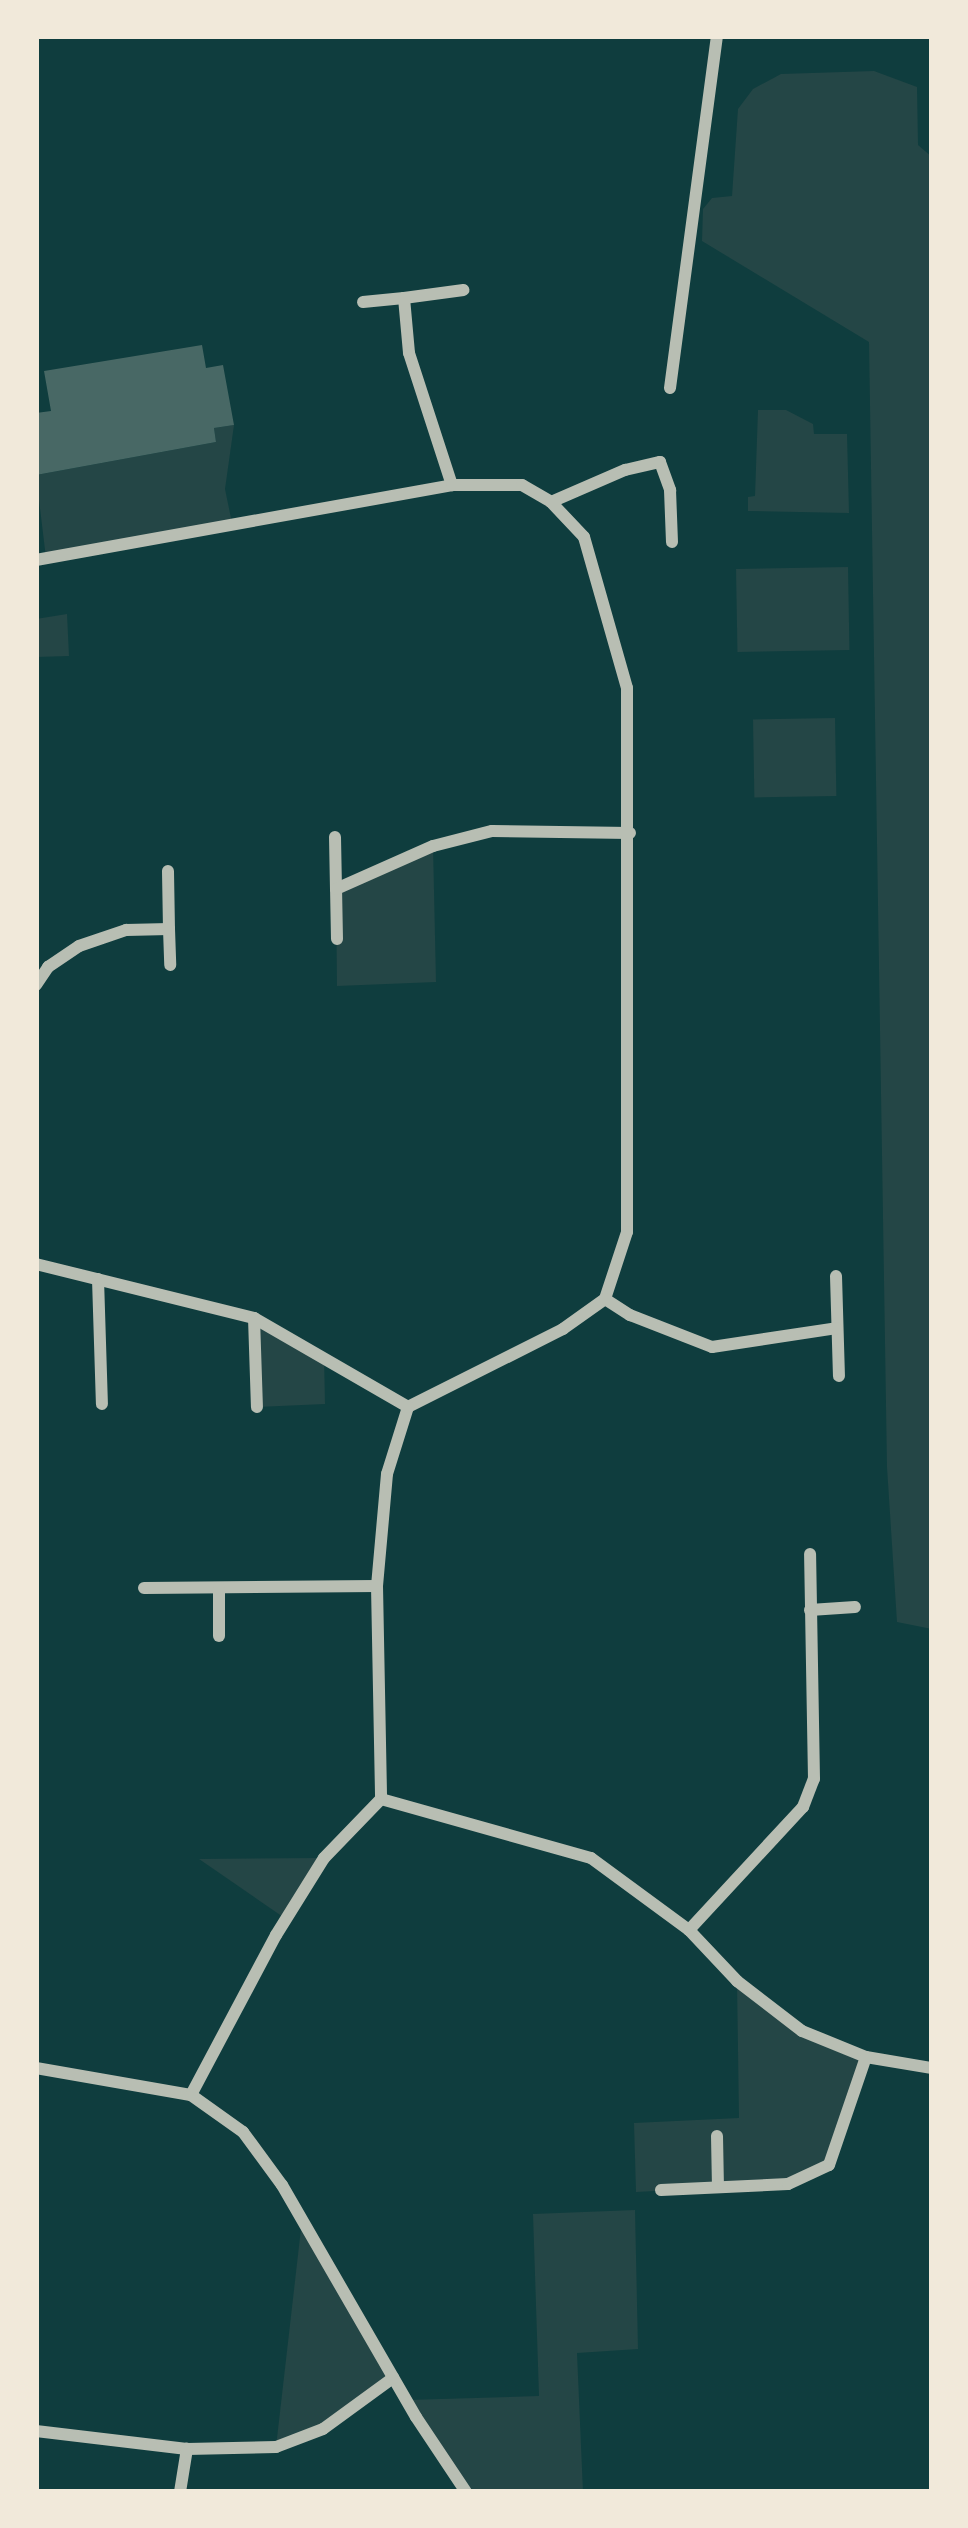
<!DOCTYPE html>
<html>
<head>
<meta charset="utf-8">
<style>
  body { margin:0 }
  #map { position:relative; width:968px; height:2528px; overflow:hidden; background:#0f3d3e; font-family:"Alegreya Sans",sans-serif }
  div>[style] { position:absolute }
  .green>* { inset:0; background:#244646; transform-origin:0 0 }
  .building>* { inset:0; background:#486865 }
  .minor>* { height:12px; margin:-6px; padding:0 6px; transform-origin:6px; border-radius:6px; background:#b8beb3 }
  span { translate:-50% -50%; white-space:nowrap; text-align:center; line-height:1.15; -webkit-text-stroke:9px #f1e9da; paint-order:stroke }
  .frame { position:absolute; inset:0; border:39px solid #f1e9da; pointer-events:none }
</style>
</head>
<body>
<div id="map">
  <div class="green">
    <div style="clip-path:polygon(874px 71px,917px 87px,918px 145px,932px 157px,932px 1629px,897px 1622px,887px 1467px,869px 342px,702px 241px,703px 209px,712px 198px,732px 196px,738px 109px,753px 89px,781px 74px)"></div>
    <div style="clip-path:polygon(758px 410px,786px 410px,813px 424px,814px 434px,847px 434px,849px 513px,748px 511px,748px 497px,755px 496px)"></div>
    <div style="clip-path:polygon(234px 425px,225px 489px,232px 523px,46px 558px,36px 475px,216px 442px,214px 428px)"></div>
    <div style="left:848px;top:567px;width:83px;height:112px;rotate:89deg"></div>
    <div style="clip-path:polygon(67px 614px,69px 656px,36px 657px,36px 619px)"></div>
    <div style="left:835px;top:718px;width:78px;height:82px;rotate:89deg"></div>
    <div style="clip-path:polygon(433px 846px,436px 982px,337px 986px,336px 889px)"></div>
    <div style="clip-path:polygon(254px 1318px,324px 1356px,325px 1404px,257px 1407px)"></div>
    <div style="clip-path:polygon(324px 1858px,286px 1919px,199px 1859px)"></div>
    <div style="clip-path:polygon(737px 1981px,802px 2031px,866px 2057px,829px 2165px,788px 2184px,636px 2192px,634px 2123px,739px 2118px)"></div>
    <div style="clip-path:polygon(635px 2210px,638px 2349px,577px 2353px,583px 2492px,466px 2492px,407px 2400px,539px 2396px,533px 2214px)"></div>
    <div style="clip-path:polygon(302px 2220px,393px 2378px,323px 2429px,276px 2447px)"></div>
  </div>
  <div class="building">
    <div style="clip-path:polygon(202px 345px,206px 368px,223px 365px,234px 425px,214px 428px,216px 442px,36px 475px,36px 413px,51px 411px,44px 371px)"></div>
  </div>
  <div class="minor">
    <div style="left:404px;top:298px;width:60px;rotate:-7.7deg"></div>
    <div style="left:363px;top:302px;width:41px;rotate:-5.6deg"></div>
    <div style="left:404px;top:298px;width:55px;rotate:84.8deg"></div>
    <div style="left:409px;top:353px;width:139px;rotate:72deg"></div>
    <div style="left:670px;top:388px;width:355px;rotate:-82.4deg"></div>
    <div style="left:551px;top:502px;width:81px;rotate:-23.4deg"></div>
    <div style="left:625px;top:470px;width:36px;rotate:-13deg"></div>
    <div style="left:660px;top:462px;width:30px;rotate:70deg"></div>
    <div style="left:670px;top:490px;width:52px;rotate:87.8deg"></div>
    <div style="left:36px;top:560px;width:423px;rotate:-10.2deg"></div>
    <div style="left:452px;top:485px;width:70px"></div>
    <div style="left:522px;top:485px;width:34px;rotate:30deg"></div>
    <div style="left:551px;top:502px;width:48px;rotate:46.7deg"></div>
    <div style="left:584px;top:537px;width:157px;rotate:74.1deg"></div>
    <div style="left:627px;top:688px;width:544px;rotate:90deg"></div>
    <div style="left:627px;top:1232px;width:71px;rotate:108.2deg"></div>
    <div style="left:605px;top:1299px;width:52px;rotate:144.5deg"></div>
    <div style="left:563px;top:1329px;width:174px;rotate:153.3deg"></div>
    <div style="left:408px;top:1407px;width:70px;rotate:107.4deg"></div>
    <div style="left:387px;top:1474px;width:112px;rotate:95.1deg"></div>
    <div style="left:377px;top:1586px;width:213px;rotate:88.9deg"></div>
    <div style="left:381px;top:1799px;width:82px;rotate:134deg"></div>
    <div style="left:324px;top:1858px;width:91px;rotate:121.9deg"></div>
    <div style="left:276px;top:1935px;width:181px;rotate:118deg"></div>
    <div style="left:335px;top:837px;width:52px;rotate:88.9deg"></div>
    <div style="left:169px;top:929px;width:36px;rotate:88deg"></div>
    <div style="left:337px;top:939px;width:50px;rotate:-91.1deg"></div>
    <div style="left:336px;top:889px;width:106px;rotate:-23.9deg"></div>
    <div style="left:433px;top:846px;width:61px;rotate:-14.3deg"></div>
    <div style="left:492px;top:831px;width:138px;rotate:0.8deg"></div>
    <div style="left:36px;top:985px;width:22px;rotate:-56deg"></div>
    <div style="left:48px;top:967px;width:37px;rotate:-34deg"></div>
    <div style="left:79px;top:946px;width:50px;rotate:-18.8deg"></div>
    <div style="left:126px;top:930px;width:43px;rotate:-1.3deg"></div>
    <div style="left:169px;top:929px;width:58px;rotate:-91deg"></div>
    <div style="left:36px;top:1264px;width:225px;rotate:13.9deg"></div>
    <div style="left:254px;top:1318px;width:178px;rotate:30deg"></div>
    <div style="left:836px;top:1276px;width:100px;rotate:88.3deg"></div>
    <div style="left:98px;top:1279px;width:125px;rotate:88.2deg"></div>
    <div style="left:605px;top:1299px;width:30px;rotate:33deg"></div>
    <div style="left:630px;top:1315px;width:88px;rotate:21.3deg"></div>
    <div style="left:712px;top:1347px;width:126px;rotate:-8.6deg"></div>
    <div style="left:254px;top:1318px;width:89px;rotate:88.1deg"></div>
    <div style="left:144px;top:1588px;width:233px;rotate:-0.5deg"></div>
    <div style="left:810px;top:1610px;width:45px;rotate:-3.8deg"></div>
    <div style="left:219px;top:1636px;width:48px;rotate:-90deg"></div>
    <div style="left:381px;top:1799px;width:218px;rotate:15.7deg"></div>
    <div style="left:591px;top:1858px;width:122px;rotate:36.3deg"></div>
    <div style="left:689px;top:1930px;width:70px;rotate:46.7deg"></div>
    <div style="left:737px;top:1981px;width:82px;rotate:37.6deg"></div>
    <div style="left:802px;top:2031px;width:69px;rotate:22.1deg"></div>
    <div style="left:866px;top:2057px;width:67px;rotate:9.5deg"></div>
    <div style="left:689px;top:1930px;width:168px;rotate:-47.2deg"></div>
    <div style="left:803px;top:1807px;width:30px;rotate:-69deg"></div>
    <div style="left:814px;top:1779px;width:225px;rotate:-91deg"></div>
    <div style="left:36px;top:2068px;width:157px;rotate:9.9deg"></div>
    <div style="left:191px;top:2095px;width:64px;rotate:35.4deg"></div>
    <div style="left:243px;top:2132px;width:66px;rotate:53.7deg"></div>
    <div style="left:282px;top:2185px;width:268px;rotate:60deg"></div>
    <div style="left:416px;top:2417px;width:90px;rotate:56.3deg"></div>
    <div style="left:717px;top:2136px;width:51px;rotate:88.9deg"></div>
    <div style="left:661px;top:2190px;width:127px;rotate:-2.7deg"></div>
    <div style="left:788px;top:2184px;width:45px;rotate:-24.9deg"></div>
    <div style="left:829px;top:2165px;width:114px;rotate:-71.1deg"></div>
    <div style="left:36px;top:2431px;width:152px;rotate:6.8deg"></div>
    <div style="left:187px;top:2449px;width:89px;rotate:-1.3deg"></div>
    <div style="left:276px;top:2447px;width:50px;rotate:-21deg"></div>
    <div style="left:323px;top:2429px;width:87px;rotate:-36.1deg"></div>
    <div style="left:180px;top:2492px;width:44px;rotate:-80.8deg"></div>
  </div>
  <div class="frame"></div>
</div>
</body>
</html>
